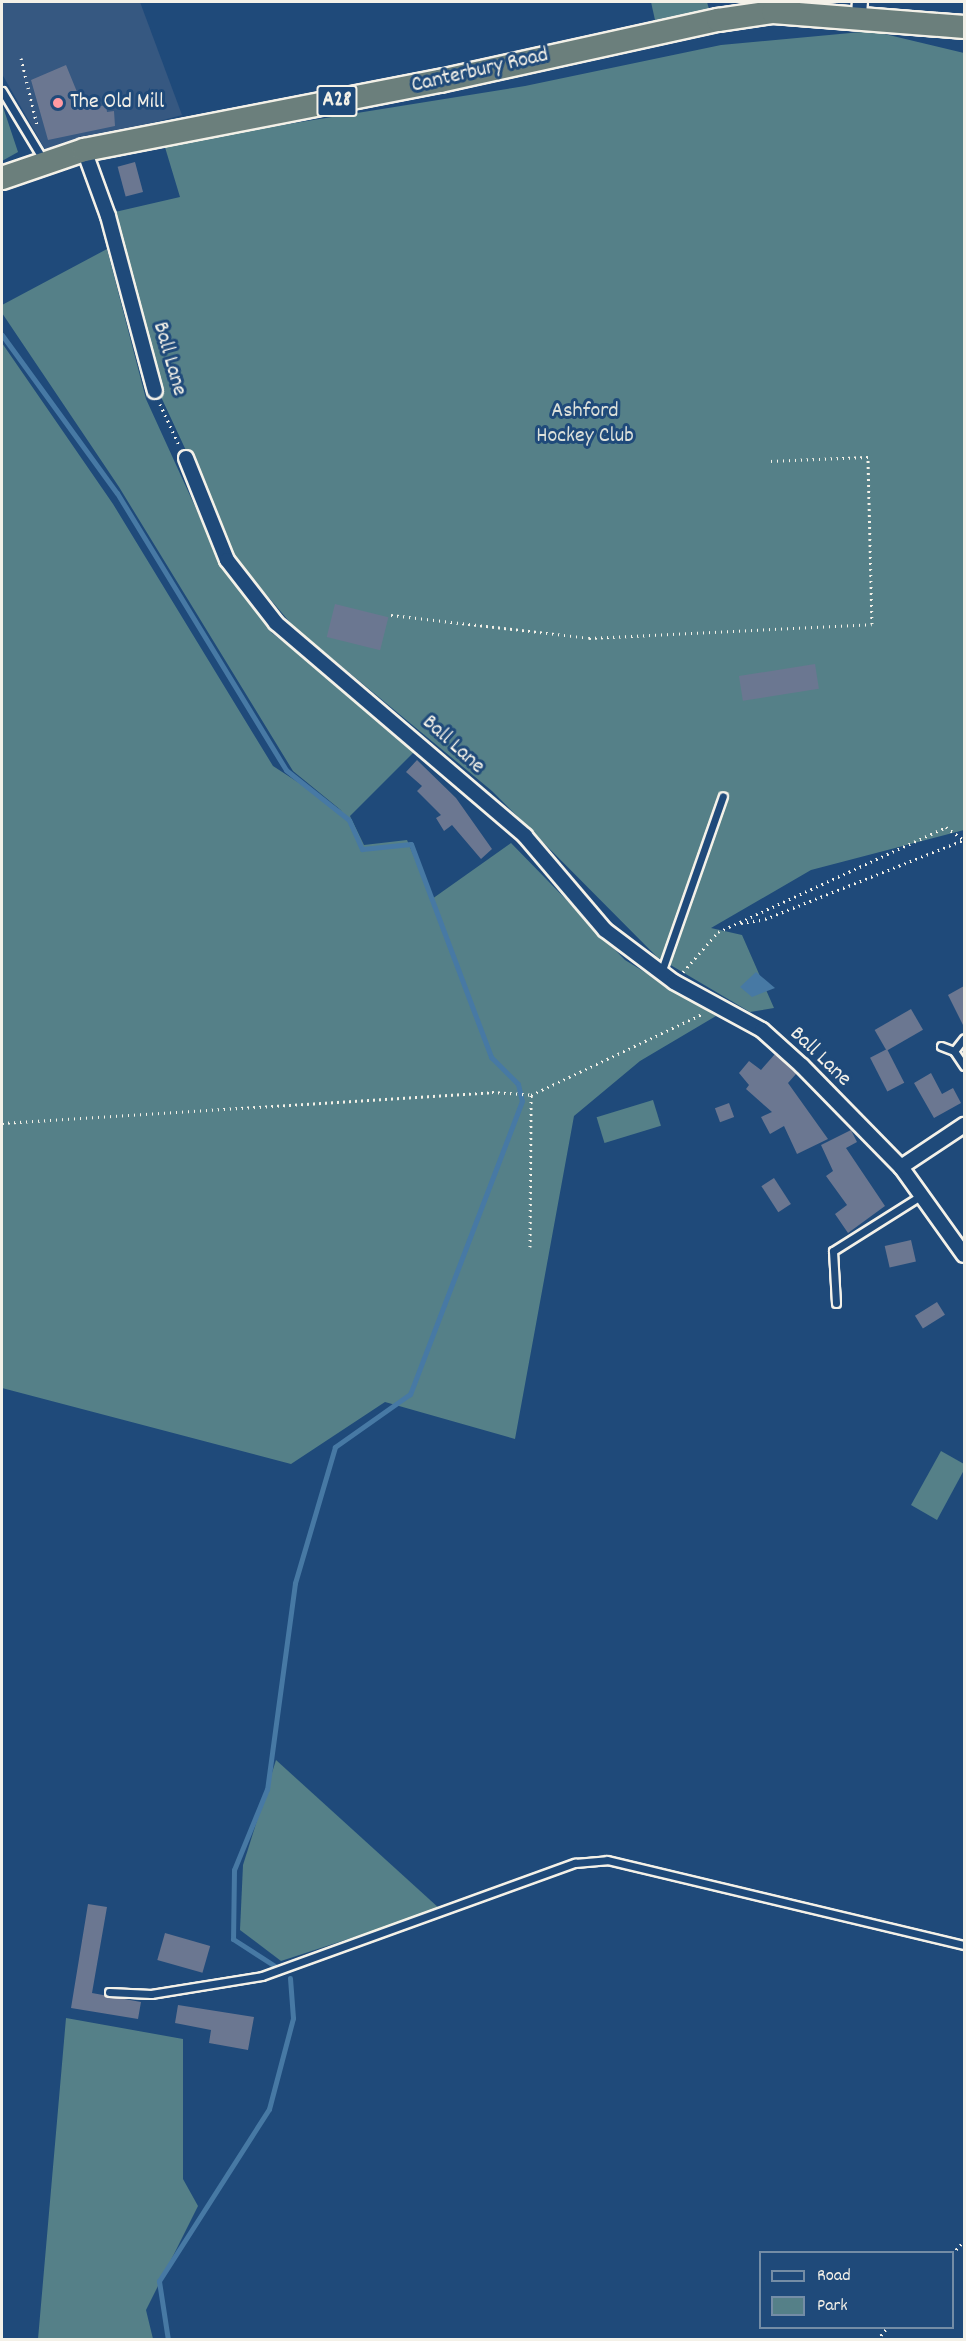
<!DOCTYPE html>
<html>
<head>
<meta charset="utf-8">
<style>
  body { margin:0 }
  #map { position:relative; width:966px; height:2341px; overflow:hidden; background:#1f4a7a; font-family:Dekko,sans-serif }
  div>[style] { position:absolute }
  .built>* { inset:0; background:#365881 }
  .green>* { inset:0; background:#558088; transform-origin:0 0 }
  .water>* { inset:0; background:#4779a4 }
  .stream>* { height:5px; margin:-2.5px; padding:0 2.5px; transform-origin:2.5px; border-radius:2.5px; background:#4779a4 }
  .building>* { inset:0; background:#6b7791; transform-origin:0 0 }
  .path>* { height:3px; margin-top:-1.5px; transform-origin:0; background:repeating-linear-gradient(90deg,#f4f1e8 0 1.5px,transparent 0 6px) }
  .roads { filter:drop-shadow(2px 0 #f4f1e8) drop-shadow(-2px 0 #f4f1e8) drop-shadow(0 2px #f4f1e8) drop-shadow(0 -2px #f4f1e8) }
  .service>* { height:7px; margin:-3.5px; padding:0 3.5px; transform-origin:3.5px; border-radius:3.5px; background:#1f4a7a }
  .minor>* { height:14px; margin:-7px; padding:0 7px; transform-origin:7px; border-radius:7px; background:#1f4a7a }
  .trunk>* { height:22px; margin:-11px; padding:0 11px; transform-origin:11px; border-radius:11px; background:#6b7f7c }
  .dots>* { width:16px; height:16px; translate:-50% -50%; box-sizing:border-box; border:3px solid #1f4a7a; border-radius:50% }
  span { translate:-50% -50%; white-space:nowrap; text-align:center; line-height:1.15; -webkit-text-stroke:6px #1f4a7a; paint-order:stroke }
  .shield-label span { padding:2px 4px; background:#1f4a7a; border:2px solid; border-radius:4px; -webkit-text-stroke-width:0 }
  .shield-label { font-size:21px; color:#f4f1e8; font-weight:700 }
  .street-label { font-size:22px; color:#f4f1e8 }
  .poi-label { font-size:22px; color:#f4f1e8 }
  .left { translate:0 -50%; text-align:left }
  .park-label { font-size:22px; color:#dce0da }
  .frame { position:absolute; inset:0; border:3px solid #f4f1e8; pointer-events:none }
  .legend { position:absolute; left:759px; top:2251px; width:195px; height:78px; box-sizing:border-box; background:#1f4a7a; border:2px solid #748da6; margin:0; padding:8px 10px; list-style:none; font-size:18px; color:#f4f1e8 }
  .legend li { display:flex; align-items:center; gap:12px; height:30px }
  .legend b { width:30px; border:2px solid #748da6 }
</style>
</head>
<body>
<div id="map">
  <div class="built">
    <div style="clip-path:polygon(2px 2px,140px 2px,182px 115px,46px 151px,2px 74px)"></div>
  </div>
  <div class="green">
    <div style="clip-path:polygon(651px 2px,707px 2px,709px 9px,655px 20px)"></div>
    <div style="clip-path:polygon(872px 31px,964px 53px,964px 830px,811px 870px,711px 928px,742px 935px,774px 1008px,750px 1012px,657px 957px,492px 791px,293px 626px,237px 560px,162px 399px,115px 212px,180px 197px,164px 144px,525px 86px,721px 45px)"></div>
    <div style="clip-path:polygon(2px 104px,18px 152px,2px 161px)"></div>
    <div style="clip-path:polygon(107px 249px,146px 399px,219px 559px,272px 633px,418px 748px,350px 816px,364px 845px,407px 840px,432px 899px,511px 843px,625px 960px,716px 1016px,640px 1061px,574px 1116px,515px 1439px,385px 1402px,291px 1464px,2px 1388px,2px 343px,113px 504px,273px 766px,342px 811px,293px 771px,119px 487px,2px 313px,2px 305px)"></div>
    <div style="left:653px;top:1100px;width:27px;height:59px;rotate:73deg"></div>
    <div style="clip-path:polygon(941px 1451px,964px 1464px,964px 1470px,937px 1520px,911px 1505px)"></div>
    <div style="clip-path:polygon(276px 1760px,440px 1909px,281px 1961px,240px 1930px,243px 1865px)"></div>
    <div style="clip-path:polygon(66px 2018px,183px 2039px,183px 2179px,198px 2206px,146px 2310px,153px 2339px,38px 2339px)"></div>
  </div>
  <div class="water">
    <div style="clip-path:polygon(756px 972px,775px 988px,752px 997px,740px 987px)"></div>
  </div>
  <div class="stream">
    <div style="left:2px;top:335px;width:195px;rotate:54deg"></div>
    <div style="left:117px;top:493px;width:324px;rotate:58.6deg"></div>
    <div style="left:286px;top:770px;width:80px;rotate:38.4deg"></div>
    <div style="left:349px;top:820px;width:32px;rotate:66deg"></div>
    <div style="left:362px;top:849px;width:49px;rotate:-5.8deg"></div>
    <div style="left:411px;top:844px;width:228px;rotate:69.4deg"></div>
    <div style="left:491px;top:1057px;width:38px;rotate:45deg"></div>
    <div style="left:518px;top:1084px;width:17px;rotate:77deg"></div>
    <div style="left:522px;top:1101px;width:314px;rotate:110.9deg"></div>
    <div style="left:410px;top:1394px;width:92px;rotate:144.8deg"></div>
    <div style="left:335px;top:1447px;width:142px;rotate:106.4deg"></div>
    <div style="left:295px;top:1583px;width:208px;rotate:97.7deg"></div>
    <div style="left:267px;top:1789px;width:87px;rotate:112.2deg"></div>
    <div style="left:234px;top:1870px;width:69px;rotate:90.8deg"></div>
    <div style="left:233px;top:1939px;width:54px;rotate:32.8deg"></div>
    <div style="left:168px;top:2340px;width:60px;rotate:-98.7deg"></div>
    <div style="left:159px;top:2281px;width:204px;rotate:-57.4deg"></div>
    <div style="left:269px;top:2109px;width:94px;rotate:-75.2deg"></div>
    <div style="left:293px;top:2018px;width:40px;rotate:-94.3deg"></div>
  </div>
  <div class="building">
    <div style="clip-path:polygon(66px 65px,84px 109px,106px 105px,107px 112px,114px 111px,115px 126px,48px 140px,31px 80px)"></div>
    <div style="left:135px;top:162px;width:31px;height:18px;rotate:75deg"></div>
    <div style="left:335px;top:604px;width:55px;height:34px;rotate:14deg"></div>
    <div style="left:815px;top:664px;width:25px;height:77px;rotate:81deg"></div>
    <div style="clip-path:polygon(417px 760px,456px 798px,492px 849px,481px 859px,452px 825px,444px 831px,436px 818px,441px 815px,417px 791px,422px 786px,406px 772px)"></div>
    <div style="clip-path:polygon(964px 986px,964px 1027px,948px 995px)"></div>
    <div style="left:911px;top:1009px;width:24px;height:42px;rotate:60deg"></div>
    <div style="left:887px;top:1049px;width:38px;height:19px;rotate:63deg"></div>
    <div style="clip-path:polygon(775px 1054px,796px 1074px,788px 1083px,828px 1139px,797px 1154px,784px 1126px,770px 1134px,761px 1117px,772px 1112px,746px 1089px,749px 1085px,739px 1073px,749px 1061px,761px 1070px)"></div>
    <div style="clip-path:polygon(931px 1073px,942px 1094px,953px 1088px,961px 1103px,934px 1118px,914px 1083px)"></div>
    <div style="left:729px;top:1103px;width:15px;height:15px;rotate:70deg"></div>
    <div style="clip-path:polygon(851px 1130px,857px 1142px,846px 1148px,885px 1206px,848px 1233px,835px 1214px,847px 1205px,826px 1176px,833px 1171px,821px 1145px)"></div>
    <div style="left:774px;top:1178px;width:31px;height:15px;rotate:57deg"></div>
    <div style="left:911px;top:1240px;width:22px;height:27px;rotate:77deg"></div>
    <div style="left:937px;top:1302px;width:15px;height:26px;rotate:58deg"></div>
    <div style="clip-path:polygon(88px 1904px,107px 1907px,92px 1993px,141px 2002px,138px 2019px,71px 2008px)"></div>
    <div style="left:165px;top:1933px;width:47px;height:28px;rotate:16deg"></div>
    <div style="clip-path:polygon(178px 2005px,254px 2017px,248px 2050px,209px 2043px,211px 2030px,175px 2023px)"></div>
  </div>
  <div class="path">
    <div style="left:21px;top:58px;width:69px;rotate:76.6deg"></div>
    <div style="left:160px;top:404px;width:47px;rotate:65.1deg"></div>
    <div style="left:391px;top:615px;width:199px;rotate:6.6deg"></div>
    <div style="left:589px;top:638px;width:283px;rotate:-2.8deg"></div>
    <div style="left:872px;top:624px;width:167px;rotate:-91.4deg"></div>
    <div style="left:868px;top:457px;width:99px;rotate:177.7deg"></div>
    <div style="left:741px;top:923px;width:24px;rotate:-9deg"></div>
    <div style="left:765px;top:919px;width:214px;rotate:-21.7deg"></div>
    <div style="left:683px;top:972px;width:53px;rotate:-48.8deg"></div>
    <div style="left:718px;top:932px;width:251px;rotate:-24.7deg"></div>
    <div style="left:946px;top:827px;width:22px;rotate:36deg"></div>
    <div style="left:2px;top:1123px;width:491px;rotate:-3.6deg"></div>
    <div style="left:492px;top:1092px;width:39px;rotate:4deg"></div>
    <div style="left:531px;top:1095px;width:189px;rotate:-25.3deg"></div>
    <div style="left:530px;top:1247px;width:152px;rotate:-89.6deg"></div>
    <div style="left:952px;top:2254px;width:18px;rotate:-47deg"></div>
    <div style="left:877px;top:2340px;width:16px;rotate:-50deg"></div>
  </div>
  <div class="roads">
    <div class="service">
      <div style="left:2px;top:91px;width:82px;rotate:59deg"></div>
      <div style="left:662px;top:970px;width:184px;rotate:-70.7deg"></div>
      <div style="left:941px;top:1046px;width:14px;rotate:21deg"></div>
      <div style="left:954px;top:1051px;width:18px;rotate:56deg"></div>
      <div style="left:954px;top:1051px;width:16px;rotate:-52deg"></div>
      <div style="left:836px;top:1303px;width:52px;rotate:-93.3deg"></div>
      <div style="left:833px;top:1251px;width:105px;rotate:-32.2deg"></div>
      <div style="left:109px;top:1992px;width:42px;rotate:2.7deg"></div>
      <div style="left:151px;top:1994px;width:112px;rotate:-9.2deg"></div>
      <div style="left:262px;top:1976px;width:333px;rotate:-19.9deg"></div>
      <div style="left:575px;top:1863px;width:32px;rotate:-5deg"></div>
      <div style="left:607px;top:1860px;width:367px;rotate:13.4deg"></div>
    </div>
    <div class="minor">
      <div style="left:859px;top:15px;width:13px;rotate:-86deg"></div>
      <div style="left:84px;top:150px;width:70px;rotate:70deg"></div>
      <div style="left:108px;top:216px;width:181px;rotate:75deg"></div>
      <div style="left:186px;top:458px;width:110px;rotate:68.1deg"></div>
      <div style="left:227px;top:560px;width:80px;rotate:52.1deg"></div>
      <div style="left:276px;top:623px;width:328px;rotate:40.5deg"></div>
      <div style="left:525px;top:836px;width:123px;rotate:49.6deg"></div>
      <div style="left:605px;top:930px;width:86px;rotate:37deg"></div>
      <div style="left:674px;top:982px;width:100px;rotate:28.6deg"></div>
      <div style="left:762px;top:1030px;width:54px;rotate:42deg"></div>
      <div style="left:802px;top:1066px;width:141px;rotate:45.6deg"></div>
      <div style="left:901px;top:1167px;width:108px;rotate:54.4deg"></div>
      <div style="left:901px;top:1167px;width:76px;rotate:-33.7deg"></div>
    </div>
    <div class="trunk">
      <div style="left:2px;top:178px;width:87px;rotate:-18.9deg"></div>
      <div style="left:84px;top:150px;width:363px;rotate:-11deg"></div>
      <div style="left:440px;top:81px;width:285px;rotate:-12.4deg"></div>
      <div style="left:718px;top:20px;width:56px;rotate:-8.3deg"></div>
      <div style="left:773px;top:12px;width:192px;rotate:4.5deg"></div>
    </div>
  </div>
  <div class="dots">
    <div style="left:58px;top:103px;background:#ff9aa2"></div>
  </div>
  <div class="shield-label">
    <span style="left:337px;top:101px">A28</span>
  </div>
  <div class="street-label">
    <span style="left:480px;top:71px;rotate:-13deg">Canterbury Road</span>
    <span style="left:169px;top:359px;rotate:74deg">Ball Lane</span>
    <span style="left:453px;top:745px;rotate:42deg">Ball Lane</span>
    <span style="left:820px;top:1057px;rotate:44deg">Ball Lane</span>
  </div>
  <div class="poi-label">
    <span class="left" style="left:70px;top:103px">The Old Mill</span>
  </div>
  <div class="park-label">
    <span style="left:585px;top:424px">Ashford<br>Hockey Club</span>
  </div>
  <div class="frame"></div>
  <ul class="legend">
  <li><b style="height:8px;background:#1f4a7a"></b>Road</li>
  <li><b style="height:16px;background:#558088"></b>Park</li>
  </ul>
</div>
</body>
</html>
